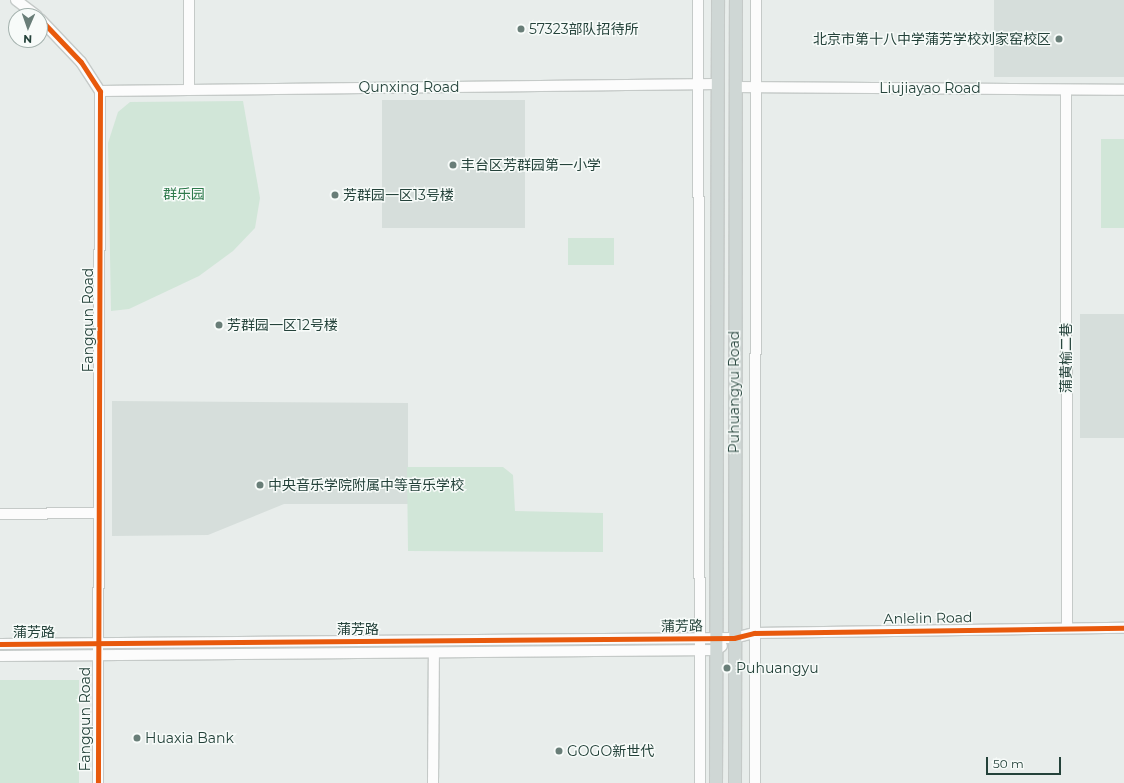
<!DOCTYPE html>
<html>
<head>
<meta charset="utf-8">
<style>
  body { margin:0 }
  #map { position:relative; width:1124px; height:783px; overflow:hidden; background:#e8edeb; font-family:Montserrat,"Noto Sans SC",sans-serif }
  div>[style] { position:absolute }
  .built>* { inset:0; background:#d6dedb; transform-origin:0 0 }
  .green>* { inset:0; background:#d1e6d8; transform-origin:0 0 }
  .roads { filter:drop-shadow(1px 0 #c5cac8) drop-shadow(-1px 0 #c5cac8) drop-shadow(0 1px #c5cac8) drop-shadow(0 -1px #c5cac8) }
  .minor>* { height:10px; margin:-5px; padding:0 5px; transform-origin:5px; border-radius:5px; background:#fcfcfc }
  .major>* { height:12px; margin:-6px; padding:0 6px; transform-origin:6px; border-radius:6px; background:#cfd7d5 }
  .cycleway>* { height:5px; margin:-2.5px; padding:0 2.5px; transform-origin:2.5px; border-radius:2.5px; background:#e8590c }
  .dots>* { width:11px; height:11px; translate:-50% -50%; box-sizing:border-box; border:2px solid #f7fbf9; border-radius:50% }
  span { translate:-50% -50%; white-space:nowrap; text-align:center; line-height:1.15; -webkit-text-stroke:3px #f7fbf9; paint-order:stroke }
  .poi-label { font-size:14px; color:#24423a }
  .left { translate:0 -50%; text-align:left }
  .right { translate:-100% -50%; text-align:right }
  .street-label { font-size:14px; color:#24423a }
  .park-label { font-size:14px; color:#2d7a4b }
  .north { position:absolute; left:8px; top:8px; width:40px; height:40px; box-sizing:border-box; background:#f7fbf9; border:1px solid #a3b1ad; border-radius:50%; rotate:182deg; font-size:11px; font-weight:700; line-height:16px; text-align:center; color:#24423a }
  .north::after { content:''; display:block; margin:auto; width:14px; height:18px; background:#697e78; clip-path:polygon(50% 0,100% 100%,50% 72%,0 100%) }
  .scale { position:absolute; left:986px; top:757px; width:75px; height:18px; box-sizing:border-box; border:2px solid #24423a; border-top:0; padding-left:5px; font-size:12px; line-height:14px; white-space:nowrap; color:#24423a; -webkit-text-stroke:3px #f7fbf9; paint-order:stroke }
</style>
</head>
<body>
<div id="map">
  <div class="built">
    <div style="left:994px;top:0;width:130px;height:77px"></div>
    <div style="left:382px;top:100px;width:143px;height:128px"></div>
    <div style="left:1080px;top:314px;width:44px;height:124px"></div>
    <div style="clip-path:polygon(112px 401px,408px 403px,408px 504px,284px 504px,208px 535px,112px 536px)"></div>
  </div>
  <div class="green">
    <div style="clip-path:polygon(243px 101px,260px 198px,255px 228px,233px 251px,199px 276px,129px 309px,111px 311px,108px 143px,118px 112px,130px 102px)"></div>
    <div style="left:1101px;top:139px;width:23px;height:89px"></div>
    <div style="left:568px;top:238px;width:46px;height:27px"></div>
    <div style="clip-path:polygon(407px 467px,503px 467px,513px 475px,515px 511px,603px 513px,603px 552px,408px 551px)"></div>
    <div style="left:0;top:680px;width:79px;height:103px"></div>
  </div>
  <div class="roads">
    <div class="minor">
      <div style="left:16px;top:0;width:26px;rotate:37deg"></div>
      <div style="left:698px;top:0;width:783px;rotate:89.85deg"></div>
      <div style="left:40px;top:19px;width:59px;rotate:46.4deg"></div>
      <div style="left:81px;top:62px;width:35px;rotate:57deg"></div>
      <div style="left:100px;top:91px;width:692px;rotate:90.17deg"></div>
      <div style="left:735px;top:87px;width:389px;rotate:0.4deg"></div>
      <div style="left:189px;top:89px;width:89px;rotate:-90deg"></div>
      <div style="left:1066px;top:90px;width:537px;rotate:89.89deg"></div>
      <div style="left:100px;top:91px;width:618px;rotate:-0.65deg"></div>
      <div style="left:0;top:514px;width:97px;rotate:-0.6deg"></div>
      <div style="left:0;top:644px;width:734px;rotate:-0.47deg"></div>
      <div style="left:734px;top:638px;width:21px;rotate:-14deg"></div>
      <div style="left:754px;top:633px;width:370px;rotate:-0.8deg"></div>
      <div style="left:0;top:656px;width:716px;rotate:-0.48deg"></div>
      <div style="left:716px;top:650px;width:7px;rotate:-34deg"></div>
      <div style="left:433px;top:783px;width:130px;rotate:-89.6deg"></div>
      <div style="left:755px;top:783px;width:783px;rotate:-89.93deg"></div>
    </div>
    <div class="major">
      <div style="left:716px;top:783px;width:783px;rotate:-89.85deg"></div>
      <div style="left:735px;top:783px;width:783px;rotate:-89.93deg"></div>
    </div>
  </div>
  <div class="cycleway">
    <div style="left:40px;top:19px;width:59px;rotate:46.4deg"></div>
    <div style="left:81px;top:62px;width:35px;rotate:57deg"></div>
    <div style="left:100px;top:91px;width:692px;rotate:90.17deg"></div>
    <div style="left:0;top:644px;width:734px;rotate:-0.47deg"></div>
    <div style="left:734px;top:638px;width:21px;rotate:-14deg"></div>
    <div style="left:754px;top:633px;width:370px;rotate:-0.8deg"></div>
  </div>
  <div class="dots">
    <div style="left:521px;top:29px;background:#697e78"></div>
    <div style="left:1059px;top:39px;background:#697e78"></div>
    <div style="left:453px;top:165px;background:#697e78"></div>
    <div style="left:335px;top:195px;background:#697e78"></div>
    <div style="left:219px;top:325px;background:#697e78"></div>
    <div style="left:260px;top:485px;background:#697e78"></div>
    <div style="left:727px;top:668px;background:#697e78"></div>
    <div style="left:137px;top:738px;background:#697e78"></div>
    <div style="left:559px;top:751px;background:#697e78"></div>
  </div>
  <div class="poi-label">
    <span class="left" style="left:529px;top:29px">57323部队招待所</span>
    <span class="right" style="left:1051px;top:39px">北京市第十八中学蒲芳学校刘家窑校区</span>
    <span class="left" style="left:461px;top:165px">丰台区芳群园第一小学</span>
    <span class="left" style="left:343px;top:195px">芳群园一区13号楼</span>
    <span class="left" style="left:227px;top:325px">芳群园一区12号楼</span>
    <span class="left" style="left:268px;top:485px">中央音乐学院附属中等音乐学校</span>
    <span class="left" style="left:736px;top:668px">Puhuangyu</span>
    <span class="left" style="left:145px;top:738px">Huaxia Bank</span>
    <span class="left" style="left:567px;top:751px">GOGO新世代</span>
  </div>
  <div class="street-label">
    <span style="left:409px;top:87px">Qunxing Road</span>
    <span style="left:930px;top:88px">Liujiayao Road</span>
    <span style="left:88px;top:320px;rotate:-90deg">Fangqun Road</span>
    <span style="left:1066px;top:358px;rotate:-90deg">蒲黄榆二巷</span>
    <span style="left:734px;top:392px;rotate:-90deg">Puhuangyu Road</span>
    <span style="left:928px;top:618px;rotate:-1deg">Anlelin Road</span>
    <span style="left:682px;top:626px;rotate:-1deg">蒲芳路</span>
    <span style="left:358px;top:629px">蒲芳路</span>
    <span style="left:34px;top:632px">蒲芳路</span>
    <span style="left:85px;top:719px;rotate:-90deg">Fangqun Road</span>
  </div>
  <div class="park-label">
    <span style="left:184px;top:194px">群乐园</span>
  </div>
  <div class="north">N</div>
  <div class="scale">50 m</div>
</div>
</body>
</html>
